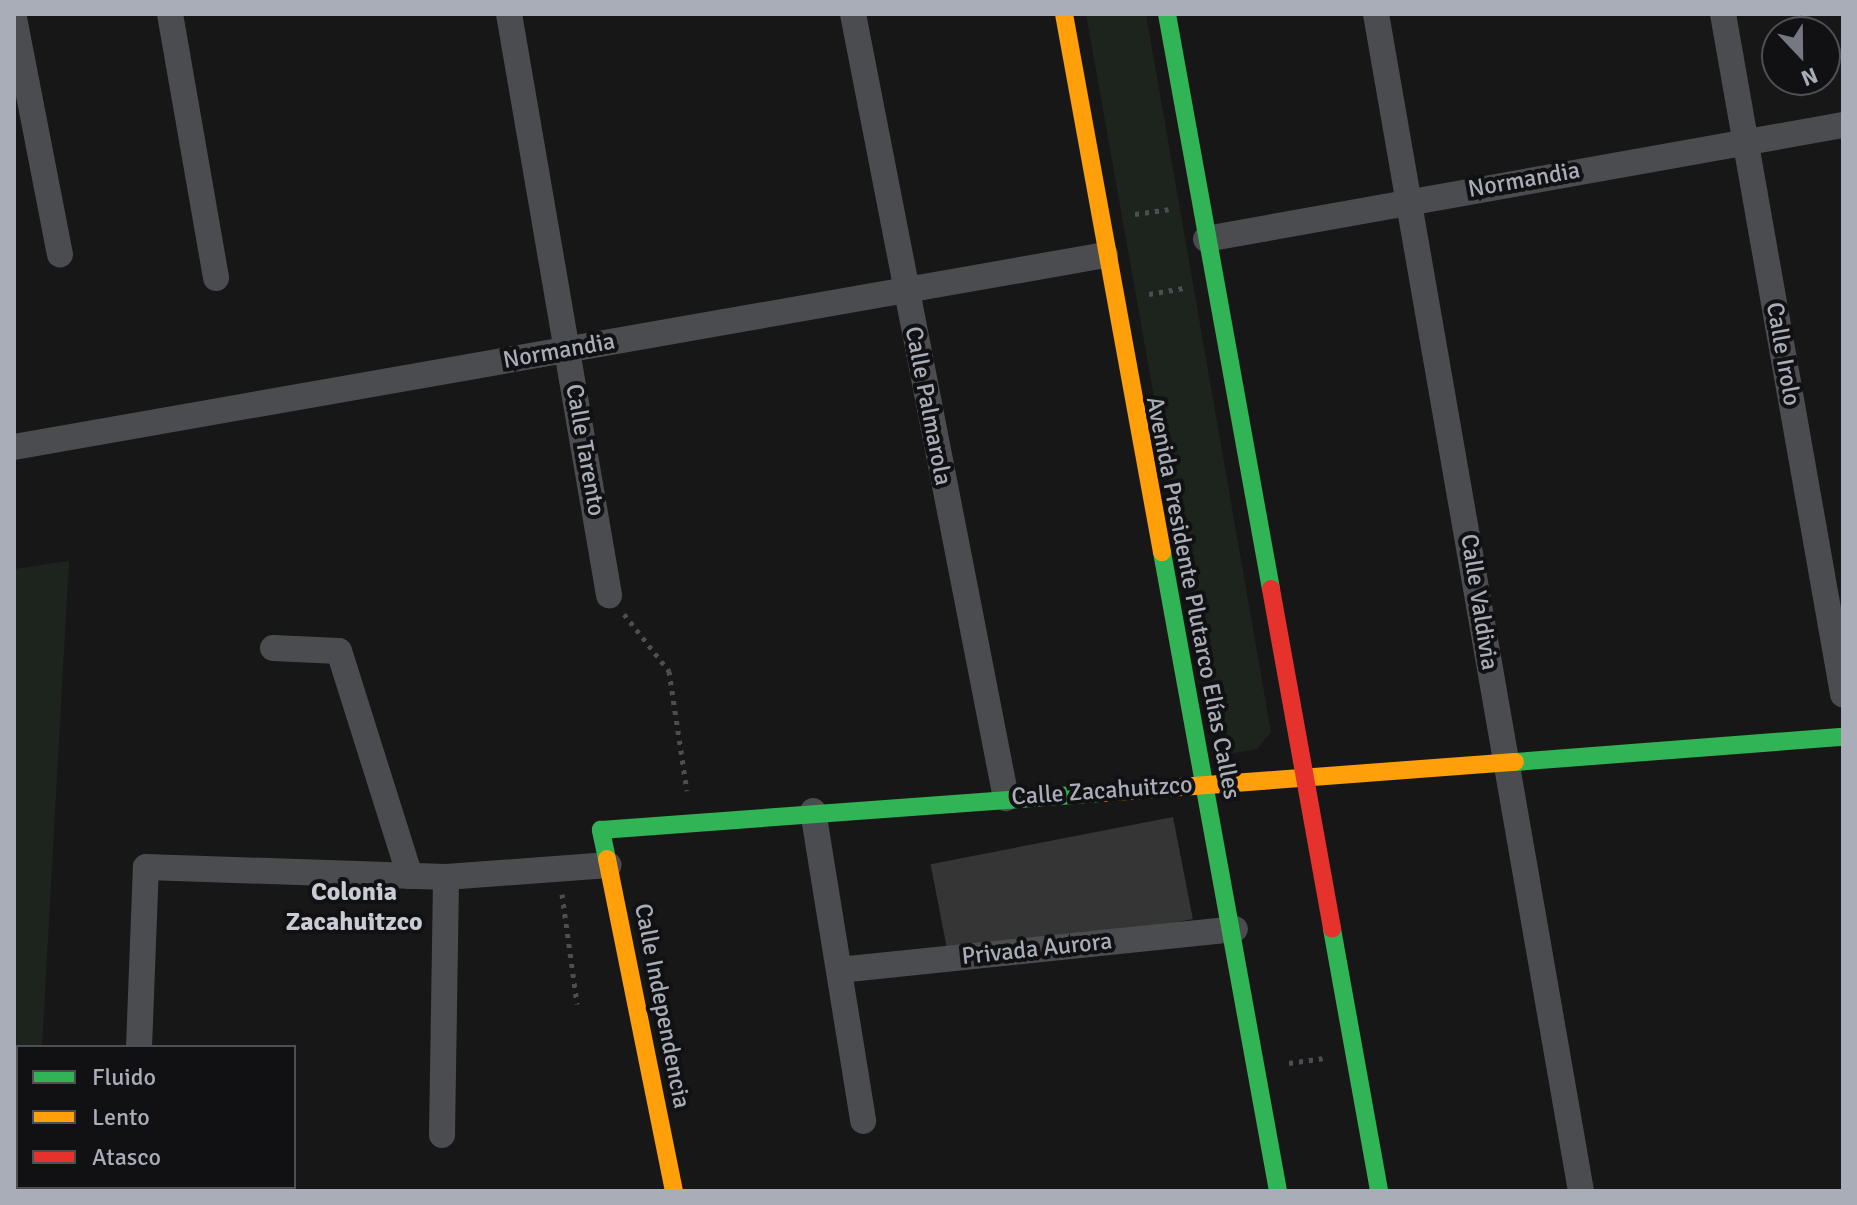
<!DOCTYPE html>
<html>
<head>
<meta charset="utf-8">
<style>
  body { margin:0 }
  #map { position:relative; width:1857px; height:1205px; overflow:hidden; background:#171717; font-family:Signika,sans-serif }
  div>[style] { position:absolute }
  .green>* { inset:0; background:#1d241e }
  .building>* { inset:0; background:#353536; transform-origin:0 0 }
  .path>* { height:5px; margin-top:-2.5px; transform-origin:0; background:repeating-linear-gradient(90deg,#4d4e52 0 4px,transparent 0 10px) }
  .street>* { height:26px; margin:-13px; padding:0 13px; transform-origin:13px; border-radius:13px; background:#4b4c50 }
  .fast>* { height:18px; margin:-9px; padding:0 9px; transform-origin:9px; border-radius:9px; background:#30b455 }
  .slow>* { height:18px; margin:-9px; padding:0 9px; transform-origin:9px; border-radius:9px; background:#ff9f0a }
  .jam>* { height:18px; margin:-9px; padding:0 9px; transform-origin:9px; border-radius:9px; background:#e5322d }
  span { translate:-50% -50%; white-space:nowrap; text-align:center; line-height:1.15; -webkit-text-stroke:8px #111113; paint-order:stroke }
  .street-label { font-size:24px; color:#a8adb8 }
  .neighbourhood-label { font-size:26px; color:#c9ccd4; font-weight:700 }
  .frame { position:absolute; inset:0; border:16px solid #a8adb8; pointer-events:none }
  .legend { position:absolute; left:16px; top:1045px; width:280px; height:144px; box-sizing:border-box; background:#111113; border:2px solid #4d4f55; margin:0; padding:10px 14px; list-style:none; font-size:24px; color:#a8adb8 }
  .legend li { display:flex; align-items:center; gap:16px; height:40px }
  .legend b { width:40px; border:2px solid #4d4f55 }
  .north { position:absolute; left:1761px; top:16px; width:80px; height:80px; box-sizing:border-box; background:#111113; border:2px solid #4d4f55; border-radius:50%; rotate:158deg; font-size:22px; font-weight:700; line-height:32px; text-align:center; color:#a8adb8 }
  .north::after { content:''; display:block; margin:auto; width:28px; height:36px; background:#757880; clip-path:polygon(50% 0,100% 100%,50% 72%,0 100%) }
</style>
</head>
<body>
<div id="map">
  <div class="green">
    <div style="clip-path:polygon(1086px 14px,1146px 14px,1271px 732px,1257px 749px,1228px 754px,1211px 718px)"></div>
    <div style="clip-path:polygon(69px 561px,42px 1047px,18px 1047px,18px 1187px,34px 1191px,14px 1191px,14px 569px)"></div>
  </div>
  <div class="building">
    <div style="left:1173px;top:817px;width:104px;height:247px;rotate:79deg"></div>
  </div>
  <div class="path">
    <div style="left:1135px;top:214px;width:34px;rotate:-8deg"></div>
    <div style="left:1149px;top:294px;width:35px;rotate:-10deg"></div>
    <div style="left:624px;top:614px;width:73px;rotate:51.7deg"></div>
    <div style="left:669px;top:671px;width:121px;rotate:81.5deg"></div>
    <div style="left:562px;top:894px;width:111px;rotate:82.2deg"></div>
    <div style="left:1289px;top:1063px;width:34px;rotate:-8deg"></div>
  </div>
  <div class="street">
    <div style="left:170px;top:14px;width:268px;rotate:80.1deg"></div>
    <div style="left:509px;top:14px;width:590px;rotate:80.23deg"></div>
    <div style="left:853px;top:14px;width:799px;rotate:78.96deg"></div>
    <div style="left:1376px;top:14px;width:1195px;rotate:80.12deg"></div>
    <div style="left:1723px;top:14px;width:691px;rotate:79.99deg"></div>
    <div style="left:14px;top:18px;width:241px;rotate:79deg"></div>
    <div style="left:1206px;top:239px;width:647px;rotate:-10.15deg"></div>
    <div style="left:14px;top:447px;width:1108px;rotate:-9.98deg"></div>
    <div style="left:273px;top:648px;width:66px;rotate:2.6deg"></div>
    <div style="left:339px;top:651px;width:236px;rotate:72.5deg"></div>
    <div style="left:813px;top:811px;width:314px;rotate:80.8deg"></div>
    <div style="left:839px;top:970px;width:398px;rotate:-5.9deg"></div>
    <div style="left:139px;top:1047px;width:180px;rotate:-87.8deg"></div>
    <div style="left:146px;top:867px;width:300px;rotate:1.9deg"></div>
    <div style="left:446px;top:877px;width:163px;rotate:-4.2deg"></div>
    <div style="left:442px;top:1135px;width:258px;rotate:-89.1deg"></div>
    <div style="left:134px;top:1191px;width:4px;rotate:-76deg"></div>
  </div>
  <div class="fast">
    <div style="left:1167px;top:14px;width:584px;rotate:79.75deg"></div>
    <div style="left:1162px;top:552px;width:649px;rotate:79.71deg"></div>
    <div style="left:1515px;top:762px;width:329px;rotate:-4.4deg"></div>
    <div style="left:607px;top:859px;width:30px;rotate:-102deg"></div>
    <div style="left:601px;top:830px;width:501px;rotate:-4.23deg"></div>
    <div style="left:1332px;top:929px;width:266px;rotate:79.8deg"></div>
  </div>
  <div class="slow">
    <div style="left:1064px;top:14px;width:547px;rotate:79.68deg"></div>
    <div style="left:1101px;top:793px;width:415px;rotate:-4.3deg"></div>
    <div style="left:607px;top:859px;width:339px;rotate:78.6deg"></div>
  </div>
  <div class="jam">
    <div style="left:1271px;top:589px;width:345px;rotate:79.8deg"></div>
  </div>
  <div class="street-label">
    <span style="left:1524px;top:180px;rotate:-10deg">Normandia</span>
    <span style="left:559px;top:351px;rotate:-10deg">Normandia</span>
    <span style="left:1783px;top:354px;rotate:80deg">Calle Irolo</span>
    <span style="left:928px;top:406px;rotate:79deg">Calle Palmarola</span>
    <span style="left:585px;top:450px;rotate:80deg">Calle Tarento</span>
    <span style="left:1193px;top:598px;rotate:79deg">Avenida Presidente Plutarco Elías Calles</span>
    <span style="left:1479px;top:602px;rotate:81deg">Calle Valdivia</span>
    <span style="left:1102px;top:791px;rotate:-4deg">Calle Zacahuitzco</span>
    <span style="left:1037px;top:949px;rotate:-6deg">Privada Aurora</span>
    <span style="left:662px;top:1006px;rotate:79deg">Calle Independencia</span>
  </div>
  <div class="neighbourhood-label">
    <span style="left:354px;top:908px">Colonia<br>Zacahuitzco</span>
  </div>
  <div class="frame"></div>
  <ul class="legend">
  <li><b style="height:10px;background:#30b455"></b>Fluido</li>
  <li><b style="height:10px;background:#ff9f0a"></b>Lento</li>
  <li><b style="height:10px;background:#e5322d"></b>Atasco</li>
  </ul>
  <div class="north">N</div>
</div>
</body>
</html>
